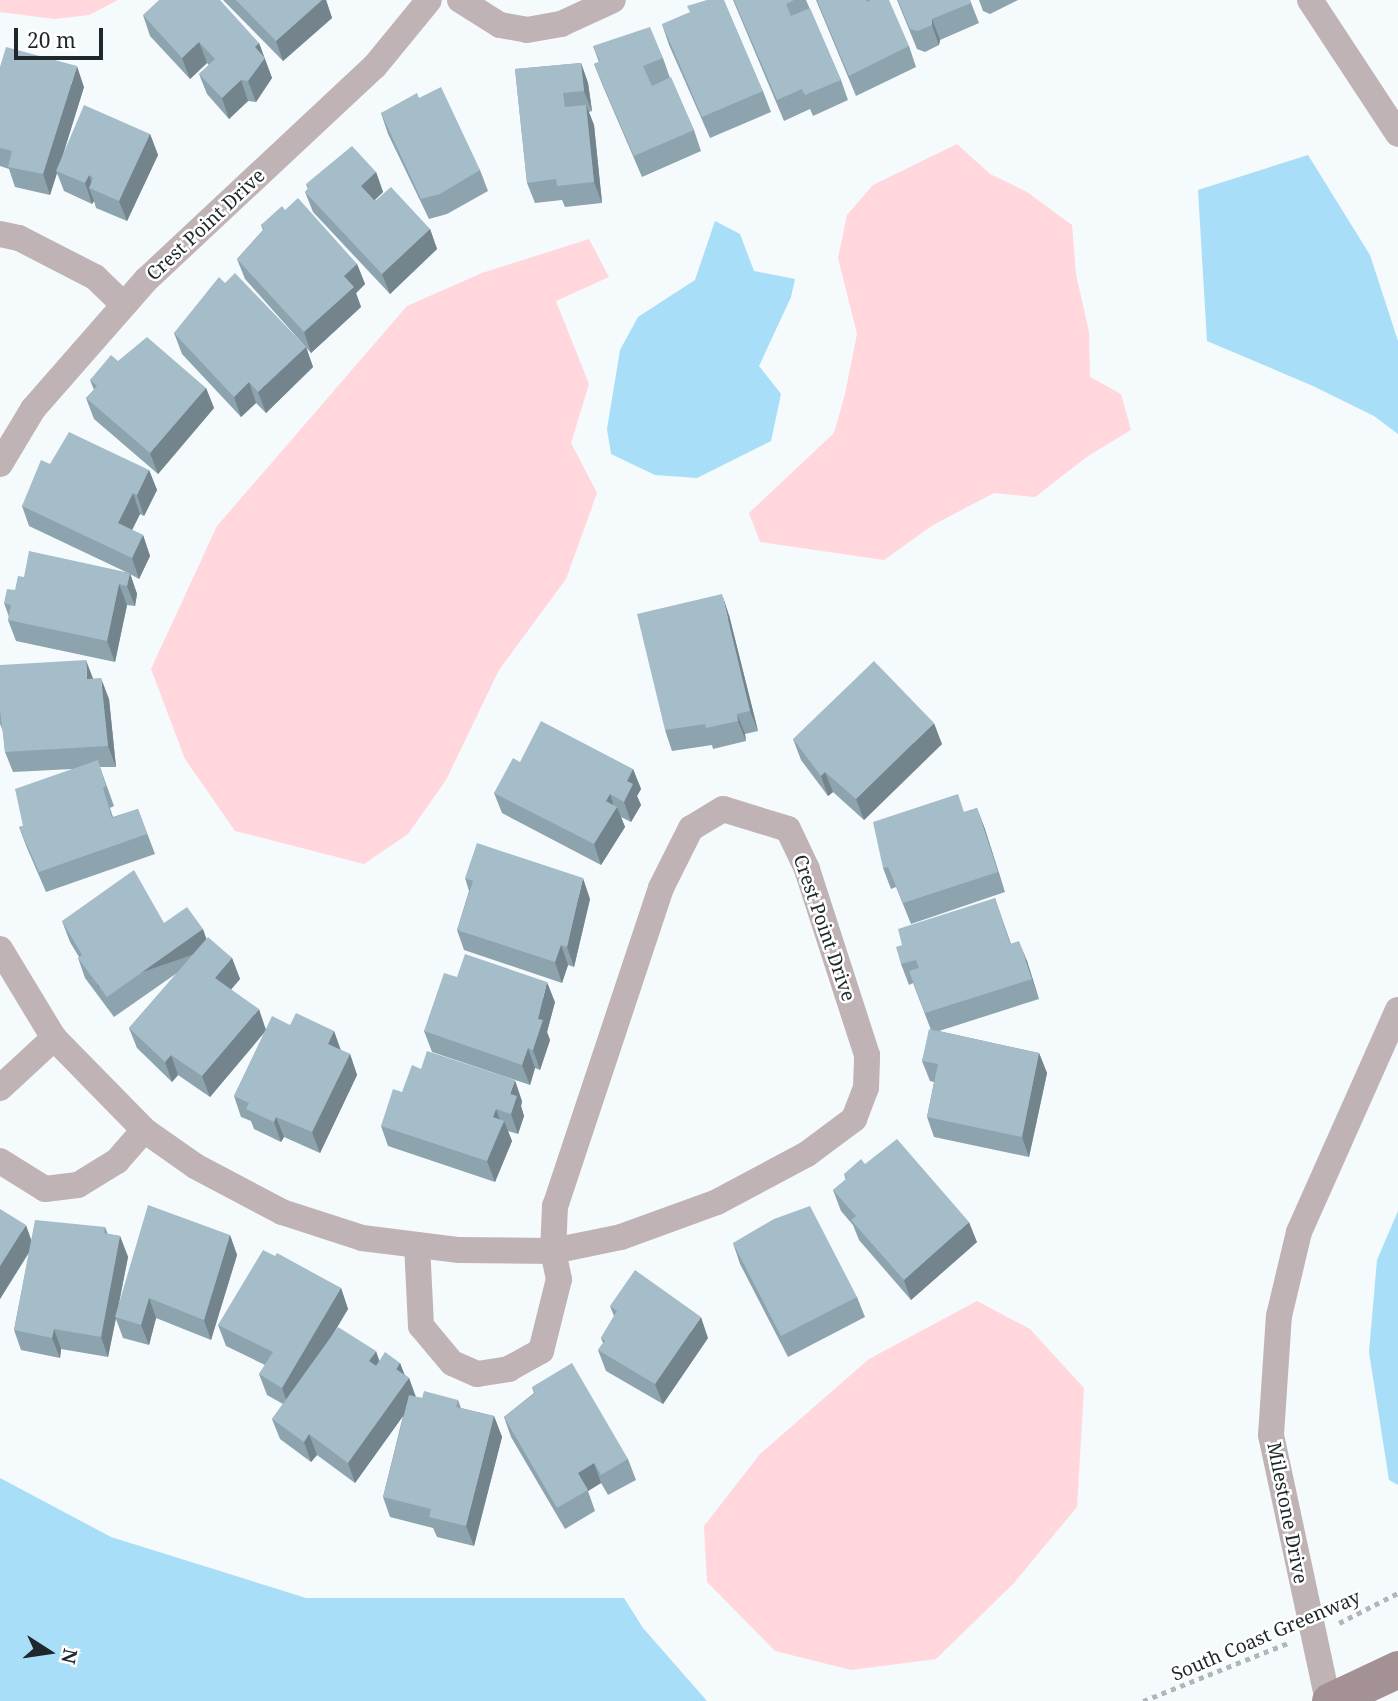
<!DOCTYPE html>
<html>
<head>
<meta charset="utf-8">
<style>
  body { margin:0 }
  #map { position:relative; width:1398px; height:1701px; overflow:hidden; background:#f5fafd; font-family:"Noto Serif",serif }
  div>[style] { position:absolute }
  .green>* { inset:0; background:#ffd7dd }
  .water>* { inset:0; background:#a8def7 }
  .path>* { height:4.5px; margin-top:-2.25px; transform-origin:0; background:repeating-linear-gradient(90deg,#b0b7ba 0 5px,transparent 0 10px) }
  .street>* { height:26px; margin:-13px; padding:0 13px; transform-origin:13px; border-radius:13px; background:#c0b3b5 }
  .secondary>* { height:37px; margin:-18.5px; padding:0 18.5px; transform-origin:18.5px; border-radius:18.5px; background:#a39194 }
  .wall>* { inset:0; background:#8da3ad }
  .shaded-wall>* { inset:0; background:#73848d; transform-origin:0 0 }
  .building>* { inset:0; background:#a4bdc9 }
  span { translate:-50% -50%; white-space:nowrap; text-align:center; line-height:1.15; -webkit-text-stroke:5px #fff; paint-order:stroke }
  .street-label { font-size:19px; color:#1e282c }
  .north { position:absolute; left:14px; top:1617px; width:70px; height:70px; -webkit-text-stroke:5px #fff; paint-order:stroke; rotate:102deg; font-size:19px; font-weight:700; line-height:28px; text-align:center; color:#1e282c }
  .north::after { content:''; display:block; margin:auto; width:24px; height:32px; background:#1e282c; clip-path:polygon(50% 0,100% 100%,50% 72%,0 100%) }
  .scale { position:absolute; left:14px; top:28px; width:89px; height:32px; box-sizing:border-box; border:4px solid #1e282c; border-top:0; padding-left:9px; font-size:21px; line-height:24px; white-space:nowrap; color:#1e282c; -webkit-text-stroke:5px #fff; paint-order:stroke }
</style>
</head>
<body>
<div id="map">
  <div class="green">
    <div style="clip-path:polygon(0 0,118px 0,89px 15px,54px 19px,0 12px)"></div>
    <div style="clip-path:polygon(957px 144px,990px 174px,1027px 192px,1072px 225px,1076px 274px,1089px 332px,1090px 377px,1121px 394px,1131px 430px,1088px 456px,1035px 497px,994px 493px,933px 525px,884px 560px,760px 542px,749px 513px,834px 433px,845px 394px,857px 334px,838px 258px,847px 215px,873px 185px)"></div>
    <div style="clip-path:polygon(589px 239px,609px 277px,556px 301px,589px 384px,571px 443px,597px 493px,566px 579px,499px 670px,446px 780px,408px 834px,364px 864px,235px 831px,185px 759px,151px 669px,217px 526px,407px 306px,482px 273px)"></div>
    <div style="clip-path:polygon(977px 1301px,1030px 1329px,1084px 1388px,1077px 1507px,1013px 1584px,936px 1659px,851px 1670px,775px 1651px,707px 1582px,704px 1526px,760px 1454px,869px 1359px)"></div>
  </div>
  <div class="water">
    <div style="clip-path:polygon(1308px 155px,1370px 255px,1398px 341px,1398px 434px,1374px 416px,1313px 386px,1207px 341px,1198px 190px)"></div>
    <div style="clip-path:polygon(715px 221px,740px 234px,754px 271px,795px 279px,791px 297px,759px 366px,781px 394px,771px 441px,697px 478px,655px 475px,611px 454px,607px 429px,620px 350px,638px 317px,695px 280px)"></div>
    <div style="clip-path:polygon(1398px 1211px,1398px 1485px,1389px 1480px,1369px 1352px,1377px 1260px)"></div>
    <div style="clip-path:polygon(0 1478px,111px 1537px,306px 1598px,624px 1598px,643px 1628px,707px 1701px,0 1701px)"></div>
  </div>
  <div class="path">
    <div style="left:1339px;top:1623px;width:66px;rotate:-27deg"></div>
    <div style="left:1143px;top:1701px;width:156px;rotate:-21.8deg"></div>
  </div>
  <div class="street">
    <div style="left:460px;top:0;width:47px;rotate:32deg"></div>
    <div style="left:500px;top:25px;width:27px;rotate:10deg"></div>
    <div style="left:527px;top:30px;width:35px;rotate:-10deg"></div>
    <div style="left:561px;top:24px;width:57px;rotate:-24.8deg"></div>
    <div style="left:1310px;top:0;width:160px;rotate:56.7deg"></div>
    <div style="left:0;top:234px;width:19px;rotate:12deg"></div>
    <div style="left:19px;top:238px;width:85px;rotate:27.2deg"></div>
    <div style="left:95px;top:277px;width:40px;rotate:44deg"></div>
    <div style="left:0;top:464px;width:64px;rotate:-59deg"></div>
    <div style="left:33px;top:409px;width:171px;rotate:-48.8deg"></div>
    <div style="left:146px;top:280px;width:313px;rotate:-43.1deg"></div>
    <div style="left:375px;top:66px;width:85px;rotate:-50.7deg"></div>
    <div style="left:0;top:949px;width:104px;rotate:58.8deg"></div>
    <div style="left:54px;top:1038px;width:129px;rotate:45.6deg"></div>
    <div style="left:144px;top:1130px;width:62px;rotate:35.2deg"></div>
    <div style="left:195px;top:1166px;width:98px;rotate:27.9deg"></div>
    <div style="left:282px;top:1212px;width:84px;rotate:18deg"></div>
    <div style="left:362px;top:1238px;width:98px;rotate:7.1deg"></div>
    <div style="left:459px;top:1250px;width:94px;rotate:0.6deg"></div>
    <div style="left:553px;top:1251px;width:69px;rotate:-11.6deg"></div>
    <div style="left:621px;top:1237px;width:102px;rotate:-20deg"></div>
    <div style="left:717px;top:1202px;width:102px;rotate:-28.1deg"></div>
    <div style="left:807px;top:1154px;width:59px;rotate:-36.7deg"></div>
    <div style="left:854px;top:1119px;width:33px;rotate:-69deg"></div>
    <div style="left:866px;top:1088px;width:33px;rotate:-88deg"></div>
    <div style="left:867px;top:1055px;width:195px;rotate:-107.9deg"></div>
    <div style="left:807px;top:869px;width:44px;rotate:-115.4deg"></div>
    <div style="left:788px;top:829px;width:68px;rotate:-162.9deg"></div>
    <div style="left:723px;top:809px;width:37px;rotate:149deg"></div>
    <div style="left:691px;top:828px;width:67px;rotate:116.6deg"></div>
    <div style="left:661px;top:888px;width:335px;rotate:108.4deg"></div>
    <div style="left:555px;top:1206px;width:45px;rotate:92.5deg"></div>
    <div style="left:553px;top:1251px;width:29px;rotate:78deg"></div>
    <div style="left:559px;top:1279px;width:74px;rotate:104deg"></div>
    <div style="left:541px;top:1351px;width:37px;rotate:151deg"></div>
    <div style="left:509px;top:1369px;width:32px;rotate:171deg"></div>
    <div style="left:477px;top:1374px;width:27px;rotate:-156deg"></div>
    <div style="left:452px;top:1363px;width:48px;rotate:-130deg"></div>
    <div style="left:421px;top:1326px;width:81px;rotate:-92.8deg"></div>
    <div style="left:0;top:1088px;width:74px;rotate:-42.8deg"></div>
    <div style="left:0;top:1161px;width:53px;rotate:31.9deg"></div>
    <div style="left:45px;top:1189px;width:33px;rotate:-7deg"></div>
    <div style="left:78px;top:1185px;width:46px;rotate:-31.6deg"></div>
    <div style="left:117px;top:1161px;width:41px;rotate:-48.9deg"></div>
    <div style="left:1328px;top:1701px;width:272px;rotate:-102.1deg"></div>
    <div style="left:1271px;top:1435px;width:119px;rotate:-86.2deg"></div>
    <div style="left:1279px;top:1316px;width:86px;rotate:-76.6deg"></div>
    <div style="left:1299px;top:1232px;width:243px;rotate:-66deg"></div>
  </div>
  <div class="secondary">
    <div style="left:1330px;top:1701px;width:75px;rotate:-25.2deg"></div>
  </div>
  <div class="wall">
    <div style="clip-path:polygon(223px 0,326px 0,332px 18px,283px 61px)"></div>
    <div style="clip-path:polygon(733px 0,806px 0,841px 80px,848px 100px,813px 116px,810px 109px,784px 121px)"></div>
    <div style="clip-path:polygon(816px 0,870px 0,909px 46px,916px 67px,856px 96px)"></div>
    <div style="clip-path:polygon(897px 0,970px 0,979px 23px,940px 40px,939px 45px,925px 52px,917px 49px)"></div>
    <div style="clip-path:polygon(979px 0,1018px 0,990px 14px,983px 11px)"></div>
    <div style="clip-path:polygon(143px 15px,259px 43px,272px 78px,256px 102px,248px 101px,229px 119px,207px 94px,199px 74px,209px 65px,207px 63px,190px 79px,150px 36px)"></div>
    <div style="clip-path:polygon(662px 24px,763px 91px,771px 112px,710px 138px,669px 45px)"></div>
    <div style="clip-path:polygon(593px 46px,663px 58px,670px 78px,694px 130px,701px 151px,642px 177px,602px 84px,594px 64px,599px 62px)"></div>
    <div style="clip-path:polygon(581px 63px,588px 83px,592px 111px,589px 112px,594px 125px,602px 203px,565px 207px,562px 200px,535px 203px,527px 183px,515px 69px)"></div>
    <div style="clip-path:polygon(0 67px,84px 87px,62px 157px,150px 134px,158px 155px,127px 221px,96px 208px,94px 201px,92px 204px,64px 191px,57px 173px,50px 195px,15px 187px,9px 169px,0 166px)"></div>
    <div style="clip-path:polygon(419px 98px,480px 170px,488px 191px,447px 214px,429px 219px,388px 134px,381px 113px)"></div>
    <div style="clip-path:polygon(376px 172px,383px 192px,375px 200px,430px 229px,437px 249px,390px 294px,313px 212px,305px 192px,308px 189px,306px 184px)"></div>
    <div style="clip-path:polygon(285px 210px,357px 264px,365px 284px,356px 293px,361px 307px,311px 353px,245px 279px,237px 259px,263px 230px,261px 225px)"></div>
    <div style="clip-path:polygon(225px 283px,306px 347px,313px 367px,266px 413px,256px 403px,241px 417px,182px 354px,174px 333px)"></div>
    <div style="clip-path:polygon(118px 361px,206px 388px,214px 408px,158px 474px,94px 419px,86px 398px,94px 390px,90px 380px)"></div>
    <div style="clip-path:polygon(50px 464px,149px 470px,157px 490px,144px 516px,140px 514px,132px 530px,143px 535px,150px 556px,139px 579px,130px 574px,137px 594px,135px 606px,127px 605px,115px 662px,16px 641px,8px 620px,9px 617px,4px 603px,15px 590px,126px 572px,29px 526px,22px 506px)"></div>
    <div style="clip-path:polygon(729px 615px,758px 731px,745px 734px,746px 741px,713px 749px,712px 745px,672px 751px,665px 730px)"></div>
    <div style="clip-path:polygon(0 665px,93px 679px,109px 699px,116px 767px,100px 767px,114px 806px,110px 808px,113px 817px,138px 809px,155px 854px,46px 892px,27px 848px,19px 827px,23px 826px,72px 769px,13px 772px,5px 752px,3px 731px,0 724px)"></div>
    <div style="clip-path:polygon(793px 739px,942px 744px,864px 820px,833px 792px,828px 796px,801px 760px)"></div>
    <div style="clip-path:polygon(520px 762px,633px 769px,641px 789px,637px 796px,641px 805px,631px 822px,621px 817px,625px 827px,601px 865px,502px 813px,494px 793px)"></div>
    <div style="clip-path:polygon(977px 808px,1005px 892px,911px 924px,896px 887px,891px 889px,883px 868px,965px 812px)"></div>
    <div style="clip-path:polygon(465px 878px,590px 899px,574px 967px,568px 965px,562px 983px,464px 950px,457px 930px,469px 891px)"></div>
    <div style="clip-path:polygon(995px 898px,1011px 944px,1027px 961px,1039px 999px,939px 1031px,1039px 1053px,1047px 1073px,1029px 1157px,934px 1137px,927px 1117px,934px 1082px,930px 1081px,922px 1061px,931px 1030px,913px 983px,909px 985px,901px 964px,902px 945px)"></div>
    <div style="clip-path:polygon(62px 921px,164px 923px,206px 939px,232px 958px,240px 979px,231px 989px,266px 1029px,290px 1025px,334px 1031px,341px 1050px,350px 1054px,357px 1075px,320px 1153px,284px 1137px,281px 1142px,254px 1129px,251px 1121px,241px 1117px,234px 1096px,265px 1032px,210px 1097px,178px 1075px,172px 1082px,137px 1048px,129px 1028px,177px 973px,114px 1017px,85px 978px,78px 958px,79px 957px,70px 942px)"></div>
    <div style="clip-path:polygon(457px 977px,555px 1002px,547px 1032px,550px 1040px,540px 1070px,535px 1068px,530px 1085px,432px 1052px,424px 1031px)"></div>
    <div style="clip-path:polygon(402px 1092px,522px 1101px,521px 1106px,524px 1116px,518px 1134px,508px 1131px,512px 1141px,495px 1182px,388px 1146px,381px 1126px)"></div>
    <div style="clip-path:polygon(865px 1164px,977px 1242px,911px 1300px,859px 1240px,853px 1225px,841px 1211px,833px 1190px,846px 1180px,844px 1174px)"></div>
    <div style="clip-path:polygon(0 1209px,31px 1240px,105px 1227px,108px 1234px,120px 1236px,128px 1257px,118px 1309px,230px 1235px,237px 1255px,211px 1340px,156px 1318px,149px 1345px,123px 1338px,116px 1319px,108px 1357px,61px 1349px,60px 1358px,21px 1350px,14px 1330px,29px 1253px,0 1299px)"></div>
    <div style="clip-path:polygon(733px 1243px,857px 1297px,865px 1317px,788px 1357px,740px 1264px)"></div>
    <div style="clip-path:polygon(275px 1256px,341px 1288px,348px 1309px,333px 1334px,379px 1361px,400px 1363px,404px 1374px,409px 1378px,416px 1397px,422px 1398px,458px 1400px,461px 1408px,494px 1416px,502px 1437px,474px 1546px,437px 1537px,433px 1528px,390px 1517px,383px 1497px,403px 1416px,355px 1483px,317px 1455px,311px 1462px,280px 1439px,272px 1419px,283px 1404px,267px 1395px,259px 1374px,265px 1365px,226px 1346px,218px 1325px)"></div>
    <div style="clip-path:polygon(610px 1306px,708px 1338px,663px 1404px,606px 1371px,598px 1350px,603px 1343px,601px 1338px,614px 1316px)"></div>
    <div style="clip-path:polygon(532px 1387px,628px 1459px,636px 1480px,608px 1495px,601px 1483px,588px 1491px,595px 1511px,565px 1529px,511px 1437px,504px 1417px,534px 1393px)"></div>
  </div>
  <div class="shaded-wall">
    <div style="clip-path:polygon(322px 0,326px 0,332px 18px,283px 61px,276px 41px)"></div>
    <div style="clip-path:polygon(932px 19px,940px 40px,939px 45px,932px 25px)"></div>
    <div style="clip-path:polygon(199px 42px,207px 63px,190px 79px,182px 58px)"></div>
    <div style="clip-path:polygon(259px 43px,272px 78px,256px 102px,248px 81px,255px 47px)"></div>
    <div style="clip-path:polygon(581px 63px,588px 83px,592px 111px,584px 91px)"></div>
    <div style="clip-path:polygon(77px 66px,84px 87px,58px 171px,56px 171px,57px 173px,50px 195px,43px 174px)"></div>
    <div style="clip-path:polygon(241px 80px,248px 101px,229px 119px,222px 98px)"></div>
    <div style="clip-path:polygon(586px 105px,594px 125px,602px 203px,594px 182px)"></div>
    <div style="clip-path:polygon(150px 134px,158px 155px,127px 221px,119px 201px)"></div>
    <div style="clip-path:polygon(376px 172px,383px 192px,368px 206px,361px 186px)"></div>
    <div style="clip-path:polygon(89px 175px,94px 190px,89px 188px,94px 201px,92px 204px,85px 183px)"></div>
    <div style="clip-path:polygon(430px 229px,437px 249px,390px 294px,382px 274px)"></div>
    <div style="clip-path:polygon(357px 264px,365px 284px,356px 293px,361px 307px,311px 353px,304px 332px,344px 276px)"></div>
    <div style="clip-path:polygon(306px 347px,313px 367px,266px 413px,258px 392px)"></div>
    <div style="clip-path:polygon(249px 382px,256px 403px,241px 417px,234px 397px)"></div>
    <div style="clip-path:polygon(206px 388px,214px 408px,158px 474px,150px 453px)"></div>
    <div style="clip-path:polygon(149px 470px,157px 490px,144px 516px,137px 495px)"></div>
    <div style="clip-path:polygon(133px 493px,140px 514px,125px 544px,118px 523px)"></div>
    <div style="clip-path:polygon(143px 535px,150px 556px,139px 579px,132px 558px)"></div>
    <div style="clip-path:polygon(130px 573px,137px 594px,135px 606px,127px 586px)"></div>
    <div style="clip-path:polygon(119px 584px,127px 605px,115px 662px,107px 641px)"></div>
    <div style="clip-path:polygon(722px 594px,729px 615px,758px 731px,750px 711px)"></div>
    <div style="clip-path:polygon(86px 660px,94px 681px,87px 679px)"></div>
    <div style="clip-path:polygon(101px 678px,109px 699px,116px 767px,108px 746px)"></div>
    <div style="clip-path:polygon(737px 714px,745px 734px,746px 741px,738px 721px)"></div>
    <div style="clip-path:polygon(934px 723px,942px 744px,864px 820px,856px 799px)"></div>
    <div style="clip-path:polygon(633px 769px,641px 789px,637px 796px,641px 805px,631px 822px,624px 802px,627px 781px)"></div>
    <div style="clip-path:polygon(825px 772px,833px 792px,828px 796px,821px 776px)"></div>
    <div style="clip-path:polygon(610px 794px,615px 810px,617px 807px,625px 827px,601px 865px,594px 844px,606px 801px)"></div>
    <div style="clip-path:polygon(977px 808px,985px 829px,1005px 892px,998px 872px)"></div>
    <div style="clip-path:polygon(583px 878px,590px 899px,574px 967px,567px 947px)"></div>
    <div style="left:203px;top:929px;width:21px;height:118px;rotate:71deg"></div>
    <div style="clip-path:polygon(1019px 941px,1027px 961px,1039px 999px,1032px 979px)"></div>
    <div style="clip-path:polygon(561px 945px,568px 965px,562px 983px,555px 962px)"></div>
    <div style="clip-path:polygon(232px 958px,240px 979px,223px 999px,215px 978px)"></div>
    <div style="clip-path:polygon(547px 982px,555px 1002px,547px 1032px,550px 1040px,540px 1070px,533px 1050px,538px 1019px)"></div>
    <div style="clip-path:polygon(259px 1009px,266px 1030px,210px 1097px,202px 1076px)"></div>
    <div style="clip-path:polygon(334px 1031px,341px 1052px,328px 1044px)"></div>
    <div style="clip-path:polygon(528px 1048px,535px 1068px,530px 1085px,522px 1065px)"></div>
    <div style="clip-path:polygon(1039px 1053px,1047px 1073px,1029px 1157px,1022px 1137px)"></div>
    <div style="clip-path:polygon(350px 1054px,357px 1075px,320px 1153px,312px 1132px)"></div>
    <div style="clip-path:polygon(171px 1055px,178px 1075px,172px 1082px,165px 1062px)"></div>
    <div style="clip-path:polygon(515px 1080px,522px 1101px,521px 1106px,524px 1116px,518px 1134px,511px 1114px,510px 1094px)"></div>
    <div style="clip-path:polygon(496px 1109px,502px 1126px,504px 1121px,512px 1141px,495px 1182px,487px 1161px,493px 1117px)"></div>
    <div style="clip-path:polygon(276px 1117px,284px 1137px,281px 1142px,274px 1122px)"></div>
    <div style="clip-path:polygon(969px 1222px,977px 1242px,911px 1300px,904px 1280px)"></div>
    <div style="clip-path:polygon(26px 1225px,33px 1245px,0 1299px,0 1266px)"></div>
    <div style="clip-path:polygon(230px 1235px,237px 1255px,211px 1340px,204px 1320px)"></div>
    <div style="clip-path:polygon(120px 1236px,128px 1257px,108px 1357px,101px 1337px)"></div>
    <div style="clip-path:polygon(341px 1288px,348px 1309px,289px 1408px,282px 1388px)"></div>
    <div style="clip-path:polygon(149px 1298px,156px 1318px,149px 1345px,141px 1325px)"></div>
    <div style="clip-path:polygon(701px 1317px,708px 1338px,663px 1404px,655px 1384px)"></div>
    <div style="clip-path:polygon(54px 1329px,61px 1349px,60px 1358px,52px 1338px)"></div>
    <div style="clip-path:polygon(376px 1351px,383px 1371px,369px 1361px)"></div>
    <div style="clip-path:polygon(400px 1363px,407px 1381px,409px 1378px,416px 1398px,355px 1483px,348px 1463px)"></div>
    <div style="clip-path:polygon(494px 1416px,502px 1437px,474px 1546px,466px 1526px)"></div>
    <div style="clip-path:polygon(309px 1434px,317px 1455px,311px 1462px,304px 1442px)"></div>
    <div style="clip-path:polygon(594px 1463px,601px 1483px,588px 1491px,578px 1473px)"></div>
  </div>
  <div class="building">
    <div style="clip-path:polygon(159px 0,220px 0,259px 43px,255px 47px,265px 58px,248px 81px,241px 80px,222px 98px,199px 74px,215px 59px,199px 42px,182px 58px,143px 15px)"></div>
    <div style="clip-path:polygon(236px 0,322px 0,276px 41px)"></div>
    <div style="clip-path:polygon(707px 0,724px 0,763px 91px,702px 117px,662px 24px,690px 12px,687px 6px)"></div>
    <div style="clip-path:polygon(734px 0,794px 0,786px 4px,791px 16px,810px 8px,841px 80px,805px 95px,802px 89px,777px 100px)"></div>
    <div style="clip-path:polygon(817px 0,866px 0,867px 2px,871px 0,889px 0,909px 46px,849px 76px)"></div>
    <div style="clip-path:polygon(898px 0,970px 0,971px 3px,932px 19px,932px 25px,918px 31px,910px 29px)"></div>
    <div style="clip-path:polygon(650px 27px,663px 58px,643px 66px,652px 86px,671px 77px,694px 130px,634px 156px,594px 64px,600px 61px,593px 46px)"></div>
    <div style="clip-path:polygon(6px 47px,77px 66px,43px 174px,8px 167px,12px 151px,0 148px,0 67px)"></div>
    <div style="clip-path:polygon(581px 63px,584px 91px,563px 93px,565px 107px,586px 105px,594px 182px,557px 186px,556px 179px,527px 183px,515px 69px)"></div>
    <div style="clip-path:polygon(441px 87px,480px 170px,440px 194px,421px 199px,381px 113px,417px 93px,419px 98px)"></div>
    <div style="clip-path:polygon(84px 105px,150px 134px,119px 201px,89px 188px,93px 178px,89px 175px,85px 183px,56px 171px)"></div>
    <div style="clip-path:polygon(352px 146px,376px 172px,361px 186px,375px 201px,391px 187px,430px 229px,382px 274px,305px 192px,309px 187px,306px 184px)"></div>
    <div style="clip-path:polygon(298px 198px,357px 264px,344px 276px,354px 287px,304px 332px,237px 259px,264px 229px,261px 225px,282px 206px,285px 210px)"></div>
    <div style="clip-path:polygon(235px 273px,306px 347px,258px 392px,249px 382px,234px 397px,174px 333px,219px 277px,225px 283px)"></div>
    <div style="clip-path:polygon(147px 337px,206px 388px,150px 453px,86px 398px,97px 386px,90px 380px,111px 355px,118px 361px)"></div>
    <div style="clip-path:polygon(69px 432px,149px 470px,137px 495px,133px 493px,118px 523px,143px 535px,132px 558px,22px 506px,41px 460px,50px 464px)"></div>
    <div style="clip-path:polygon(29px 551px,130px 573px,127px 586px,119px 584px,107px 641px,8px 620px,11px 605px,4px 603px,7px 589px,15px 590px,18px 576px,24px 577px)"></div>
    <div style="clip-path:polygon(722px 594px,750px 711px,737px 714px,738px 721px,706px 728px,705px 724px,665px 730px,637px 614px)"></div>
    <div style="clip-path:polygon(86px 660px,87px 679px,101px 678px,108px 746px,5px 752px,0 710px,0 665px)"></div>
    <div style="clip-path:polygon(874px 661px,934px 723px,856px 799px,825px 772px,821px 776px,793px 739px)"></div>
    <div style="clip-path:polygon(541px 721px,633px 769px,627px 781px,633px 784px,624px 802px,610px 794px,606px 801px,617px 807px,594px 844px,494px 793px,513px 758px,520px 762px)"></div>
    <div style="clip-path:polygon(98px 760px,106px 786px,103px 788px,112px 818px,138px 809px,147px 834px,39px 872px,19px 827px,23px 826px,15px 789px)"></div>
    <div style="clip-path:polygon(958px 794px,964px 812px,977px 808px,998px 872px,903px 903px,888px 867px,883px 868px,873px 822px)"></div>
    <div style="clip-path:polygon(477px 843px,583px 878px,567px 947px,561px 945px,555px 962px,457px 930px,473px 881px,465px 878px)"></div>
    <div style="clip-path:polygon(134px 870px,164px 923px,187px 907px,203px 929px,107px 997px,78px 958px,82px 955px,62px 921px)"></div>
    <div style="clip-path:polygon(995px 898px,1010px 944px,1019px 941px,1032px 979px,925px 1013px,909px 971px,919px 968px,916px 960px,901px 964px,896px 947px,902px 945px,898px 929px)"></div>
    <div style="clip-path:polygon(208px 937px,232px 958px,215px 978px,259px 1009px,202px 1076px,171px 1055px,165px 1062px,129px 1028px)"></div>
    <div style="clip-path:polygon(465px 954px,547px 982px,538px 1019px,543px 1020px,533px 1050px,528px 1048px,522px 1065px,424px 1031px,444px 973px,457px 977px)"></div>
    <div style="clip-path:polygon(296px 1013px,334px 1031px,328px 1044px,350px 1054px,312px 1132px,276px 1117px,274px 1122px,246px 1109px,249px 1103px,234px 1096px,272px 1016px,290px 1025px)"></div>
    <div style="clip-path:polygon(929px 1029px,1039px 1053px,1022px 1137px,927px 1117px,938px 1064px,922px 1061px)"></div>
    <div style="clip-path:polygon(427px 1051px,515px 1080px,510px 1094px,517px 1096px,511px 1114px,496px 1109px,493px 1117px,504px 1121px,487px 1161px,381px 1126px,393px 1089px,402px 1092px,412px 1065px,421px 1069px)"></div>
    <div style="clip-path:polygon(897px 1139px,969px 1222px,904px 1280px,851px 1220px,856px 1216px,833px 1190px,847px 1178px,844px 1174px,861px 1159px,865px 1164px)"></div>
    <div style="clip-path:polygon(148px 1205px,230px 1235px,204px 1320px,149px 1298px,141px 1325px,115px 1317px)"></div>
    <div style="clip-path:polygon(810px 1206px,857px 1297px,781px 1336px,733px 1243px,774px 1219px)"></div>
    <div style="clip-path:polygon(0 1209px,26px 1225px,0 1266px)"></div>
    <div style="clip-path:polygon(35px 1220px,105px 1227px,104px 1233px,120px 1236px,101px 1337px,54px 1329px,52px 1338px,14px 1330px)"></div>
    <div style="clip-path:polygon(263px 1250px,275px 1256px,277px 1253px,341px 1288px,282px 1388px,259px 1374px,273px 1352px,218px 1325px)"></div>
    <div style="clip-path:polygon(635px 1270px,701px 1317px,655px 1384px,598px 1350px,605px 1341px,601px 1338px,617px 1311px,610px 1306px)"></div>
    <div style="clip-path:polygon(338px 1327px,376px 1351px,369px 1361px,376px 1366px,385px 1352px,400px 1363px,396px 1369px,409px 1378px,348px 1463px,309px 1434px,304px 1442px,272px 1419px)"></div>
    <div style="clip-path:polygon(572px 1363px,628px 1459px,601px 1475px,594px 1463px,578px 1473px,588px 1490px,557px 1508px,504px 1417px,535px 1393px,532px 1387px)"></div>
    <div style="clip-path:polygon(424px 1391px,458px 1400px,456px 1407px,494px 1416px,466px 1526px,429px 1517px,431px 1509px,383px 1497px,409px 1395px,422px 1398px)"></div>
  </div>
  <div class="street-label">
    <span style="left:206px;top:225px;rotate:-43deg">Crest Point Drive</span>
    <span style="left:824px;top:928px;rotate:71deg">Crest Point Drive</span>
    <span style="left:1287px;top:1513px;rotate:79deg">Milestone Drive</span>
    <span style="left:1266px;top:1636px;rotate:-23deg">South Coast Greenway</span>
  </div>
  <div class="north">N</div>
  <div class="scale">20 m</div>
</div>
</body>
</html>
